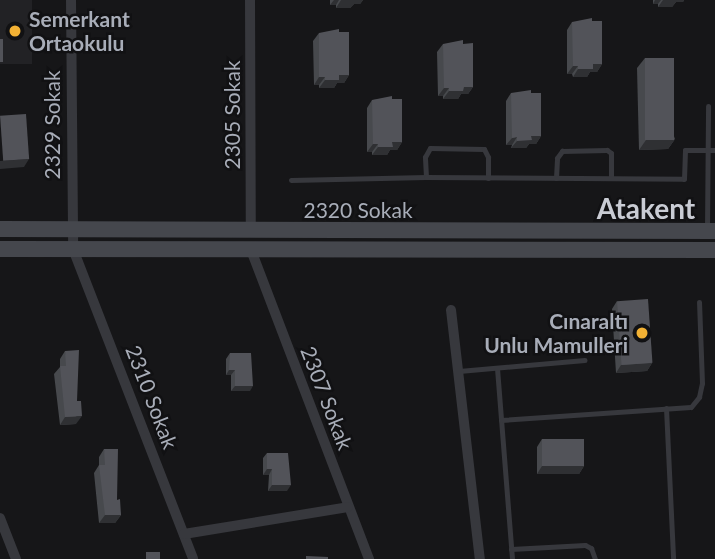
<!DOCTYPE html>
<html>
<head>
<meta charset="utf-8">
<style>
  body { margin:0 }
  #map { position:relative; width:715px; height:559px; overflow:hidden; background:#161618; font-family:Lato,sans-serif }
  div>[style] { position:absolute }
  .built>* { inset:0; background:#222225; transform-origin:0 0 }
  .lane>* { height:5px; margin:-2.5px; padding:0 2.5px; transform-origin:2.5px; border-radius:2.5px; background:#37383d }
  .street>* { height:10px; margin:-5px; padding:0 5px; transform-origin:5px; border-radius:5px; background:#37383d }
  .secondary>* { height:16px; margin:-8px; padding:0 8px; transform-origin:8px; border-radius:8px; background:#45474d }
  .wall>* { inset:0; background:#47494d }
  .shaded-wall>* { inset:0; background:#2f3033 }
  .building>* { inset:0; background:#525359; transform-origin:0 0 }
  .dots>* { width:19px; height:19px; translate:-50% -50%; box-sizing:border-box; border:4px solid #111113; border-radius:50% }
  span { translate:-50% -50%; white-space:nowrap; text-align:center; line-height:1.15; -webkit-text-stroke:5px #111113; paint-order:stroke }
  .poi-label { font-size:21px; color:#a8adb8; font-weight:700 }
  .left { translate:0 -50%; text-align:left }
  .right { translate:-100% -50%; text-align:right }
  .street-label { font-size:21px; color:#a8adb8 }
  .district-label { font-size:28px; color:#c9ccd4; font-weight:700 }
</style>
</head>
<body>
<div id="map">
  <div class="built">
    <div style="left:0;top:0;width:32px;height:64px"></div>
  </div>
  <div class="lane">
    <div style="left:426px;top:177px;width:20px;rotate:-93deg"></div>
    <div style="left:425px;top:157px;width:10px;rotate:-61deg"></div>
    <div style="left:430px;top:148px;width:54px;rotate:1.1deg"></div>
    <div style="left:484px;top:149px;width:9px;rotate:63deg"></div>
    <div style="left:488px;top:157px;width:21px;rotate:90deg"></div>
    <div style="left:556px;top:178px;width:20px;rotate:-87deg"></div>
    <div style="left:557px;top:158px;width:9px;rotate:-54deg"></div>
    <div style="left:562px;top:151px;width:45px;rotate:-1.3deg"></div>
    <div style="left:607px;top:150px;width:5px;rotate:37deg"></div>
    <div style="left:611px;top:153px;width:25px;rotate:90deg"></div>
    <div style="left:291px;top:180px;width:135px;rotate:-1.3deg"></div>
    <div style="left:426px;top:177px;width:258px;rotate:0.4deg"></div>
    <div style="left:684px;top:179px;width:29px;rotate:-88deg"></div>
    <div style="left:685px;top:150px;width:30px"></div>
    <div style="left:707px;top:229px;width:123px;rotate:-89.5deg"></div>
    <div style="left:497px;top:368px;width:192px;rotate:85.5deg"></div>
    <div style="left:459px;top:371px;width:126px;rotate:-5deg"></div>
    <div style="left:666px;top:408px;width:151px;rotate:87.3deg"></div>
    <div style="left:501px;top:420px;width:190px;rotate:-3.9deg"></div>
    <div style="left:691px;top:407px;width:13px;rotate:-51deg"></div>
    <div style="left:699px;top:397px;width:14px;rotate:-78deg"></div>
    <div style="left:702px;top:383px;width:81px;rotate:-92.1deg"></div>
    <div style="left:511px;top:549px;width:74px;rotate:-3.1deg"></div>
    <div style="left:585px;top:545px;width:7px;rotate:27deg"></div>
    <div style="left:591px;top:548px;width:12px;rotate:70deg"></div>
  </div>
  <div class="street">
    <div style="left:71px;top:0;width:249px;rotate:89.5deg"></div>
    <div style="left:73px;top:249px;width:332px;rotate:68.8deg"></div>
    <div style="left:250px;top:0;width:231px;rotate:89.8deg"></div>
    <div style="left:251px;top:250px;width:331px;rotate:69.1deg"></div>
    <div style="left:451px;top:310px;width:251px;rotate:83.4deg"></div>
    <div style="left:0;top:518px;width:44px;rotate:68.7deg"></div>
    <div style="left:184px;top:534px;width:166px;rotate:-9.3deg"></div>
  </div>
  <div class="secondary">
    <div style="left:0;top:229px;width:715px;rotate:0.16deg"></div>
    <div style="left:0;top:249px;width:715px;rotate:0.08deg"></div>
  </div>
  <div class="wall">
    <div style="clip-path:polygon(330px 0,363px 0,360px 4px,354px 4px,350px 8px,336px 8px,336px 5px,330px 5px)"></div>
    <div style="clip-path:polygon(653px 0,684px 0,683px 2px,676px 2px,672px 7px,658px 7px,658px 4px,653px 4px)"></div>
    <div style="clip-path:polygon(572px 22px,602px 64px,597px 72px,590px 72px,587px 77px,573px 77px,572px 74px,567px 74px,567px 30px)"></div>
    <div style="clip-path:polygon(319px 33px,349px 75px,344px 83px,337px 83px,334px 88px,319px 88px,319px 85px,314px 85px,313px 41px)"></div>
    <div style="clip-path:polygon(443px 44px,473px 87px,468px 94px,461px 94px,458px 99px,443px 99px,443px 96px,438px 96px,437px 52px)"></div>
    <div style="clip-path:polygon(645px 58px,675px 139px,668px 149px,639px 150px,637px 68px)"></div>
    <div style="clip-path:polygon(511px 93px,531px 93px,541px 136px,536px 144px,529px 144px,526px 148px,511px 148px,512px 145px,506px 145px,506px 101px)"></div>
    <div style="clip-path:polygon(392px 99px,402px 142px,397px 150px,390px 150px,387px 155px,372px 155px,372px 152px,367px 152px,367px 108px,372px 100px)"></div>
    <div style="clip-path:polygon(617px 301px,652px 363px,647px 371px,616px 373px,612px 309px)"></div>
    <div style="clip-path:polygon(65px 351px,77px 401px,76px 424px,60px 425px,54px 374px,60px 367px,60px 359px)"></div>
    <div style="clip-path:polygon(230px 353px,250px 391px,231px 391px,231px 375px,226px 375px,226px 359px)"></div>
    <div style="clip-path:polygon(542px 439px,584px 466px,579px 474px,537px 474px,537px 447px)"></div>
    <div style="clip-path:polygon(104px 449px,121px 515px,115px 523px,99px 523px,94px 473px,99px 465px,99px 457px)"></div>
    <div style="clip-path:polygon(267px 453px,287px 491px,268px 491px,269px 475px,263px 475px,263px 458px)"></div>
  </div>
  <div class="shaded-wall">
    <div style="clip-path:polygon(334px 0,339px 0,336px 5px,330px 5px)"></div>
    <div style="clip-path:polygon(341px 0,363px 0,360px 4px,354px 4px,350px 8px,336px 8px)"></div>
    <div style="clip-path:polygon(655px 0,661px 0,658px 4px,653px 4px)"></div>
    <div style="clip-path:polygon(663px 0,684px 0,683px 2px,676px 2px,672px 7px,658px 7px)"></div>
    <div style="clip-path:polygon(593px 64px,602px 64px,597px 72px,590px 72px,587px 77px,573px 77px,578px 69px)"></div>
    <div style="clip-path:polygon(573px 66px,578px 66px,572px 74px,567px 74px)"></div>
    <div style="clip-path:polygon(339px 75px,349px 75px,344px 83px,337px 83px,334px 88px,319px 88px,325px 80px)"></div>
    <div style="clip-path:polygon(319px 77px,325px 77px,319px 85px,314px 85px)"></div>
    <div style="clip-path:polygon(464px 87px,473px 87px,468px 94px,461px 94px,458px 99px,443px 99px,449px 91px)"></div>
    <div style="clip-path:polygon(444px 88px,449px 88px,443px 96px,438px 96px)"></div>
    <div style="clip-path:polygon(531px 136px,541px 136px,536px 144px,529px 144px,526px 148px,511px 148px,517px 141px)"></div>
    <div style="clip-path:polygon(517px 137px,512px 145px,506px 145px,512px 138px)"></div>
    <div style="clip-path:polygon(675px 139px,668px 149px,639px 150px,646px 140px)"></div>
    <div style="clip-path:polygon(392px 142px,402px 142px,397px 150px,390px 150px,387px 155px,372px 155px,378px 147px)"></div>
    <div style="clip-path:polygon(373px 144px,378px 144px,372px 152px,367px 152px)"></div>
    <div style="clip-path:polygon(29px 159px,24px 167px,0 169px,0 161px)"></div>
    <div style="clip-path:polygon(652px 363px,647px 371px,616px 373px,621px 365px)"></div>
    <div style="clip-path:polygon(229px 370px,235px 370px,231px 375px,226px 375px)"></div>
    <div style="clip-path:polygon(235px 386px,253px 386px,250px 391px,231px 391px)"></div>
    <div style="clip-path:polygon(82px 416px,76px 424px,60px 425px,65px 417px)"></div>
    <div style="clip-path:polygon(542px 466px,584px 466px,579px 474px,537px 474px)"></div>
    <div style="clip-path:polygon(267px 469px,272px 469px,269px 475px,263px 475px)"></div>
    <div style="clip-path:polygon(272px 485px,291px 485px,287px 491px,268px 491px)"></div>
    <div style="clip-path:polygon(105px 515px,121px 515px,115px 523px,99px 523px)"></div>
  </div>
  <div class="building">
    <div style="clip-path:polygon(592px 18px,592px 21px,602px 21px,602px 64px,593px 64px,593px 69px,578px 69px,578px 66px,573px 66px,572px 22px)"></div>
    <div style="clip-path:polygon(339px 29px,339px 32px,349px 32px,349px 75px,339px 75px,339px 80px,325px 80px,325px 77px,319px 77px,319px 33px)"></div>
    <div style="left:0;top:39px;width:3px;height:23px"></div>
    <div style="clip-path:polygon(463px 40px,463px 44px,473px 43px,473px 87px,464px 87px,463px 91px,449px 91px,449px 88px,444px 88px,443px 44px)"></div>
    <div style="left:645px;top:58px;width:29px;height:82px"></div>
    <div style="clip-path:polygon(531px 90px,531px 93px,541px 93px,541px 136px,531px 136px,532px 140px,517px 141px,517px 137px,512px 138px,511px 93px)"></div>
    <div style="clip-path:polygon(392px 96px,392px 99px,402px 99px,402px 142px,392px 142px,393px 147px,378px 147px,378px 144px,373px 144px,372px 100px)"></div>
    <div style="left:26px;top:114px;width:45px;height:26px;rotate:86deg"></div>
    <div style="left:648px;top:299px;width:64px;height:31px;rotate:86deg"></div>
    <div style="clip-path:polygon(79px 350px,77px 401px,81px 401px,82px 416px,65px 417px,60px 366px,66px 366px,65px 351px)"></div>
    <div style="clip-path:polygon(230px 353px,251px 353px,253px 386px,235px 386px,235px 370px,229px 370px)"></div>
    <div style="left:542px;top:439px;width:42px;height:27px"></div>
    <div style="clip-path:polygon(104px 449px,118px 449px,117px 500px,120px 499px,121px 515px,105px 515px,99px 465px,105px 465px)"></div>
    <div style="clip-path:polygon(267px 453px,288px 453px,291px 485px,272px 485px,272px 469px,267px 469px)"></div>
    <div style="left:146px;top:552px;width:14px;height:7px"></div>
    <div style="clip-path:polygon(306px 556px,328px 557px,328px 559px,306px 559px)"></div>
  </div>
  <div class="dots">
    <div style="left:15px;top:31px;background:#f2b134"></div>
    <div style="left:642px;top:333px;background:#f2b134"></div>
  </div>
  <div class="poi-label">
    <span class="left" style="left:29px;top:31px">Semerkant<br>Ortaokulu</span>
    <span class="right" style="left:628px;top:333px">Cınaraltı<br>Unlu Mamulleri</span>
  </div>
  <div class="street-label">
    <span style="left:232px;top:115px;rotate:-90deg">2305 Sokak</span>
    <span style="left:52px;top:125px;rotate:-90deg">2329 Sokak</span>
    <span style="left:358px;top:210px">2320 Sokak</span>
    <span style="left:152px;top:397px;rotate:69deg">2310 Sokak</span>
    <span style="left:327px;top:398px;rotate:69deg">2307 Sokak</span>
  </div>
  <div class="district-label">
    <span style="left:646px;top:208px">Atakent</span>
  </div>
</div>
</body>
</html>
